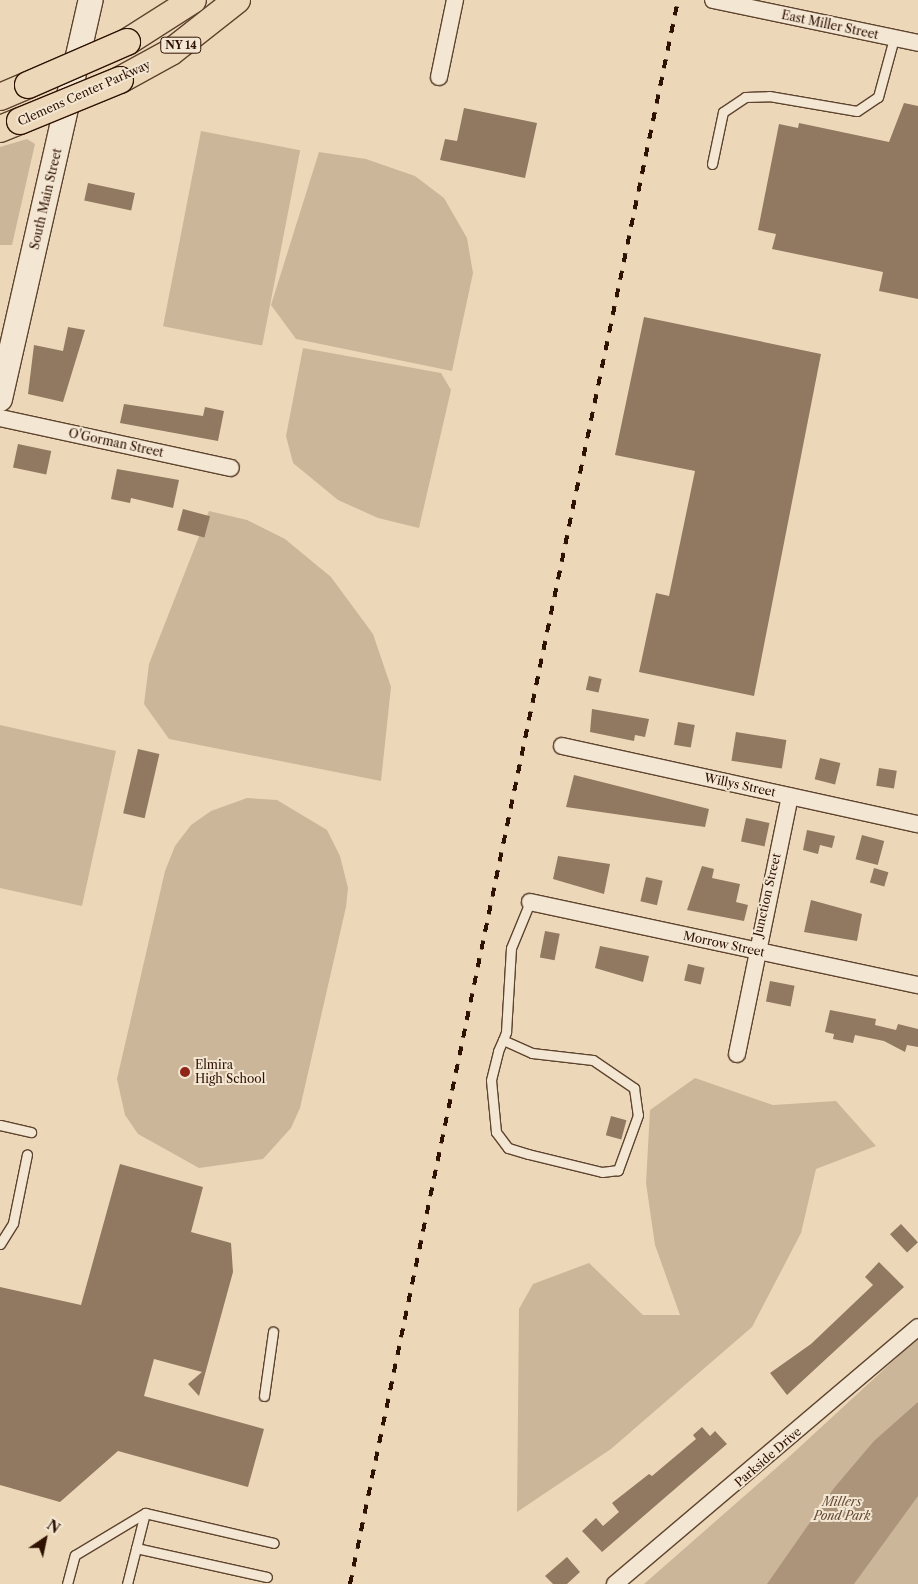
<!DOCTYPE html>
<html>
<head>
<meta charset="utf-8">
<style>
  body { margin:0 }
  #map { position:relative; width:918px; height:1584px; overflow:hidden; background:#ecd8b9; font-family:"Libre Caslon Text",serif }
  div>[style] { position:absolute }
  .green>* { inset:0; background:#ccb69a; transform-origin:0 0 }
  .water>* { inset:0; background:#ab947a }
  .building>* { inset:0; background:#917860; transform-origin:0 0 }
  .roads { filter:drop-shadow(1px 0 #5e432e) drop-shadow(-1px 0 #5e432e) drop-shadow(0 1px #5e432e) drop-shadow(0 -1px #5e432e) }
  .lane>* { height:9px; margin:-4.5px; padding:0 4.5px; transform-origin:4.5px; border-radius:4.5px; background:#f3e6d2 }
  .street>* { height:16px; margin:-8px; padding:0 8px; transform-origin:8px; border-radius:8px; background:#f3e6d2 }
  .secondary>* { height:24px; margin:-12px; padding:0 12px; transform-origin:12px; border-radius:12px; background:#f3e6d2 }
  .primary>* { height:26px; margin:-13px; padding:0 13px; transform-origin:13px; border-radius:13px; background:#ecd8b9 }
  .rail>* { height:4px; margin-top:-2px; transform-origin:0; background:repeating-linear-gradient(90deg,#2e1100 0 9px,transparent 0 18px) }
  .bridges { filter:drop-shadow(1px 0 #2e1100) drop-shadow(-1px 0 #2e1100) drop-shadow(0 1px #2e1100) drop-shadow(0 -1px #2e1100) }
  .primary-bridge>* { height:26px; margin:-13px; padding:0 13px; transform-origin:13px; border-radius:13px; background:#ecd8b9 }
  .dots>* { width:14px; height:14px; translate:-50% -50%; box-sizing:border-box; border:2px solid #f3e6d2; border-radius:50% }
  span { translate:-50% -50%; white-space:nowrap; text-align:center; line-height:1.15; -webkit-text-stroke:4px #f3e6d2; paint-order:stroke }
  .shield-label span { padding:1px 4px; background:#f3e6d2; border:1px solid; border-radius:4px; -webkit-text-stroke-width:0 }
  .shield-label { font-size:11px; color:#2e1100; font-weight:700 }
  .street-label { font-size:12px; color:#2e1100 }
  .poi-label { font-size:12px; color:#2e1100 }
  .left { translate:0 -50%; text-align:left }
  .park-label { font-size:12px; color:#654b36; font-style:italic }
  .north { position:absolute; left:20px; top:1514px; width:50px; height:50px; -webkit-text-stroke:4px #f3e6d2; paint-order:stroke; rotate:34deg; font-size:14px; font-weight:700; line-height:20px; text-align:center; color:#2e1100 }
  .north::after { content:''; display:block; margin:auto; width:18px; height:22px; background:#2e1100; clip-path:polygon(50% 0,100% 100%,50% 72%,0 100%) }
</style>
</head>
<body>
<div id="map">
  <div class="green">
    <div style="left:201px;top:131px;width:101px;height:199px;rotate:11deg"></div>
    <div style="clip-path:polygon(27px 139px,35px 144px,12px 245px,0 245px,0 147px)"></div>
    <div style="clip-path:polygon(319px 152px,366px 159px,415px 176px,444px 198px,467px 238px,473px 273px,452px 371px,296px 339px,271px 305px)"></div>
    <div style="clip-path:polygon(303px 348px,441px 373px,451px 390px,419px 528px,378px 518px,338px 500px,293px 463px,286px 436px)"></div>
    <div style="clip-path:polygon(209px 511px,247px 520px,285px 539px,331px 577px,373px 634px,391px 687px,381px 781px,169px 739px,144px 704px,149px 664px)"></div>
    <div style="clip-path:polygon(0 725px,116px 751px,82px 906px,0 888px)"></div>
    <div style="clip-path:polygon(247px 798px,277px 800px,327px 830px,340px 856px,348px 888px,346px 907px,300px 1108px,291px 1128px,263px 1159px,199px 1168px,138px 1134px,125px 1115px,117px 1079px,165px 871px,175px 846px,191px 825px,211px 811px)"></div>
    <div style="clip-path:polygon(695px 1078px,773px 1105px,836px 1101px,876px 1146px,816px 1169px,801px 1233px,752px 1327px,611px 1449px,517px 1512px,519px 1309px,533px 1284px,589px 1263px,643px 1315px,680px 1315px,655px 1245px,646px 1183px,650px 1110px)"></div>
    <div style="clip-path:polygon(918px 1338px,918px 1584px,644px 1584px,791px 1455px)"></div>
  </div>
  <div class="water">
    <div style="clip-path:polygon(918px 1402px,918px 1496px,854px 1584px,767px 1584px,834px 1488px,874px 1441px)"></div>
  </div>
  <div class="building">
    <div style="clip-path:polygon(904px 103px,918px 106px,918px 299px,879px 291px,883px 272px,772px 249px,776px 234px,758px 230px,779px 124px,798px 128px,799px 123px,889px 142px)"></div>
    <div style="clip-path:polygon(464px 108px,537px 123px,525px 178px,440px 160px,445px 139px,457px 141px)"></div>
    <div style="left:88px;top:183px;width:48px;height:18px;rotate:12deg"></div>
    <div style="clip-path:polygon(644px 317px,821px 354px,754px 696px,639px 672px,656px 593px,669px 596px,695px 471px,615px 455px)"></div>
    <div style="clip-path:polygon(68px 327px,85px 330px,63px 402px,28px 394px,34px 345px,63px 351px)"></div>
    <div style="clip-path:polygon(124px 404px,203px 416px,205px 407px,224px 411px,218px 441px,120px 423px)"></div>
    <div style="left:18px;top:444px;width:34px;height:24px;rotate:12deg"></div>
    <div style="clip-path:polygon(117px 469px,179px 480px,173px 508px,131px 498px,130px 503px,111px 499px)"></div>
    <div style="left:183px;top:509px;width:28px;height:22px;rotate:15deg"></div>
    <div style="left:589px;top:676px;width:13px;height:14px;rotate:13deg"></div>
    <div style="clip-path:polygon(592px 709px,649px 719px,645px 737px,635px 735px,634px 741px,590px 732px)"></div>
    <div style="left:678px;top:722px;width:17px;height:23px;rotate:10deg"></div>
    <div style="left:736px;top:732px;width:51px;height:29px;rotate:9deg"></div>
    <div style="left:138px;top:749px;width:22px;height:66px;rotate:13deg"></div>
    <div style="left:820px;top:758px;width:21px;height:22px;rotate:14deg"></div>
    <div style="left:879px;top:768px;width:18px;height:18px;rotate:9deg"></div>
    <div style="clip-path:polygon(574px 775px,709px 809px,705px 827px,566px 807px)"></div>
    <div style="left:746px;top:818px;width:24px;height:24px;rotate:12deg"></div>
    <div style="clip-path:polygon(807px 830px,835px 836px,832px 848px,820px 845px,818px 854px,803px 850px)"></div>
    <div style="left:862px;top:835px;width:23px;height:25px;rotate:15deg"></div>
    <div style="clip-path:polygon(558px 856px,610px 864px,604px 894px,553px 879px)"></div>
    <div style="clip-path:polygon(702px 866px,714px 869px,712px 878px,740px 884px,736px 902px,748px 905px,744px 921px,687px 910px)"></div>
    <div style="left:874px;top:868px;width:15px;height:15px;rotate:16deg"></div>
    <div style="left:646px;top:877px;width:17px;height:25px;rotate:13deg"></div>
    <div style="clip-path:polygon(811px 900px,862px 914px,857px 941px,804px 932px)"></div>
    <div style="left:545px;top:931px;width:15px;height:27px;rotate:11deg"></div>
    <div style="clip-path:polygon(600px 946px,649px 956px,643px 982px,595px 968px)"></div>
    <div style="left:688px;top:964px;width:17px;height:17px;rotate:13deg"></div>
    <div style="left:770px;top:981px;width:25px;height:21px;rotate:11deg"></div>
    <div style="clip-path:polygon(830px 1010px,876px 1019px,875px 1025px,896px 1030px,898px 1024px,918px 1029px,918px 1047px,907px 1045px,905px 1052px,884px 1041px,855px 1035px,853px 1043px,833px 1039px,834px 1034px,825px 1032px)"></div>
    <div style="left:611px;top:1116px;width:16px;height:20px;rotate:15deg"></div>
    <div style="clip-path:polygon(120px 1164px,203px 1187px,191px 1232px,231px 1243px,233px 1272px,199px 1396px,188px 1384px,202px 1372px,154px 1359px,144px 1396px,264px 1429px,248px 1487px,118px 1451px,60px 1502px,0 1485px,0 1287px,81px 1305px)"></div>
    <div style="left:901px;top:1224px;width:25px;height:15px;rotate:47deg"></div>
    <div style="clip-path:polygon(879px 1262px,904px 1287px,787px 1395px,770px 1373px,811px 1344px,873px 1285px,865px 1277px)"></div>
    <div style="clip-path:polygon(702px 1427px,710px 1436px,715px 1431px,727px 1444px,602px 1552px,582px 1531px,596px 1518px,603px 1526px,619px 1512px,612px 1503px,649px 1474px,652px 1476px,696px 1439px,693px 1435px)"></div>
    <div style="clip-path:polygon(567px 1557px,580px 1572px,567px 1584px,553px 1584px,545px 1576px)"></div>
  </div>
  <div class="roads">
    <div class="lane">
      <div style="left:712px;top:164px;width:53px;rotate:-78.1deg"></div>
      <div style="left:723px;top:112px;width:27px;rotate:-34deg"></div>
      <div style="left:745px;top:97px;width:24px;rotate:-2deg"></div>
      <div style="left:769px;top:96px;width:89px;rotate:9.7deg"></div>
      <div style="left:857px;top:111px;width:25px;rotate:-34deg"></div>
      <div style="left:878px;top:97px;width:61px;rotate:-74.8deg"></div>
      <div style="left:503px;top:1040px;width:32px;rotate:24deg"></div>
      <div style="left:532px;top:1053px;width:61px;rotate:6.5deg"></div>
      <div style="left:593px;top:1060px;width:50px;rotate:34.3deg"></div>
      <div style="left:634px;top:1088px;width:27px;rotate:82deg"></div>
      <div style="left:638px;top:1115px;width:59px;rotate:110deg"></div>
      <div style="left:618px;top:1170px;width:16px;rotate:173deg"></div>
      <div style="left:602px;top:1172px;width:76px;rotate:-166.3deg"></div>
      <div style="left:528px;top:1154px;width:21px;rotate:-163deg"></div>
      <div style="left:508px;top:1148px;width:20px;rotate:-127deg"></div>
      <div style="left:496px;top:1132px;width:52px;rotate:-95.5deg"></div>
      <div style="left:491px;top:1080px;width:30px;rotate:-76deg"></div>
      <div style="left:498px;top:1051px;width:12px;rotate:-66deg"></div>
      <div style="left:503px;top:1040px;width:9px;rotate:-69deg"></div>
      <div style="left:506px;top:1032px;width:84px;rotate:-86.6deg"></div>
      <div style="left:511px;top:948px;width:50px;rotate:-67.6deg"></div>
      <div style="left:0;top:1125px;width:32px;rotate:13deg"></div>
      <div style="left:0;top:1244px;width:25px;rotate:-58deg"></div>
      <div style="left:13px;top:1223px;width:70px;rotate:-78.5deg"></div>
      <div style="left:264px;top:1396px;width:65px;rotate:-82deg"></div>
      <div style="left:136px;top:1548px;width:134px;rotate:12.5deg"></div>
      <div style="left:67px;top:1584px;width:30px;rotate:-75deg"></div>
      <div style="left:75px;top:1555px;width:82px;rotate:-31deg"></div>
      <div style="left:145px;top:1513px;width:132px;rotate:13.1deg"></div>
      <div style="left:127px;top:1584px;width:73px;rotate:-75.8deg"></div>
    </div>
    <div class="street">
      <div style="left:713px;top:0;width:209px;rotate:11.8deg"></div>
      <div style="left:439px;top:77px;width:79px;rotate:-78.3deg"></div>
      <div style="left:0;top:418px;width:236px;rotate:12.2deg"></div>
      <div style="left:562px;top:746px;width:364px;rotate:12.4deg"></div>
      <div style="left:530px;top:902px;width:397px;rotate:12.1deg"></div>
      <div style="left:737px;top:1054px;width:263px;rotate:-78.4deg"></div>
      <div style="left:615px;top:1584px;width:397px;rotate:-40.3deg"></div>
    </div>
    <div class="secondary">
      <div style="left:0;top:399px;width:409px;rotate:-77.2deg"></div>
    </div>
    <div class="primary">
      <div style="left:127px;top:42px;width:78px;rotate:-32.5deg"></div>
      <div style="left:120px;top:80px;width:58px;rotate:-28.8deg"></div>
      <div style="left:171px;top:52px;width:84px;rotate:-38.2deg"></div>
      <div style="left:0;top:97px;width:30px;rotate:-23deg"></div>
      <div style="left:0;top:129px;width:22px;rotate:-22deg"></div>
    </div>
  </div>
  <div class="rail">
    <div style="left:350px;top:1584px;width:1618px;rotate:-78.3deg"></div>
  </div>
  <div class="bridges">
    <div class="primary-bridge">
      <div style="left:28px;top:85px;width:108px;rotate:-23.5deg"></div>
      <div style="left:20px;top:121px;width:108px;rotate:-22.3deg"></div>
    </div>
  </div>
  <div class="dots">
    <div style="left:185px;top:1072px;background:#8f2418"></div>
  </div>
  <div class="shield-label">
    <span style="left:181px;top:45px">NY 14</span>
  </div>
  <div class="street-label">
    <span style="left:830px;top:25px;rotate:12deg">East Miller Street</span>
    <span style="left:84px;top:93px;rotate:-24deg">Clemens Center Parkway</span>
    <span style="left:46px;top:199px;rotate:-77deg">South Main Street</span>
    <span style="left:116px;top:443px;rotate:12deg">O'Gorman Street</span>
    <span style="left:740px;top:785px;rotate:12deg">Willys Street</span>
    <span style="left:767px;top:895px;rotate:-77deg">Junction Street</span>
    <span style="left:724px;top:944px;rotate:12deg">Morrow Street</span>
    <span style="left:768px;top:1457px;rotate:-41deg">Parkside Drive</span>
  </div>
  <div class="poi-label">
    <span class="left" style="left:195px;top:1072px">Elmira<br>High School</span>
  </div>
  <div class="park-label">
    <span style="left:842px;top:1509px">Millers<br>Pond Park</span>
  </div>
  <div class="north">N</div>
</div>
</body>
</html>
